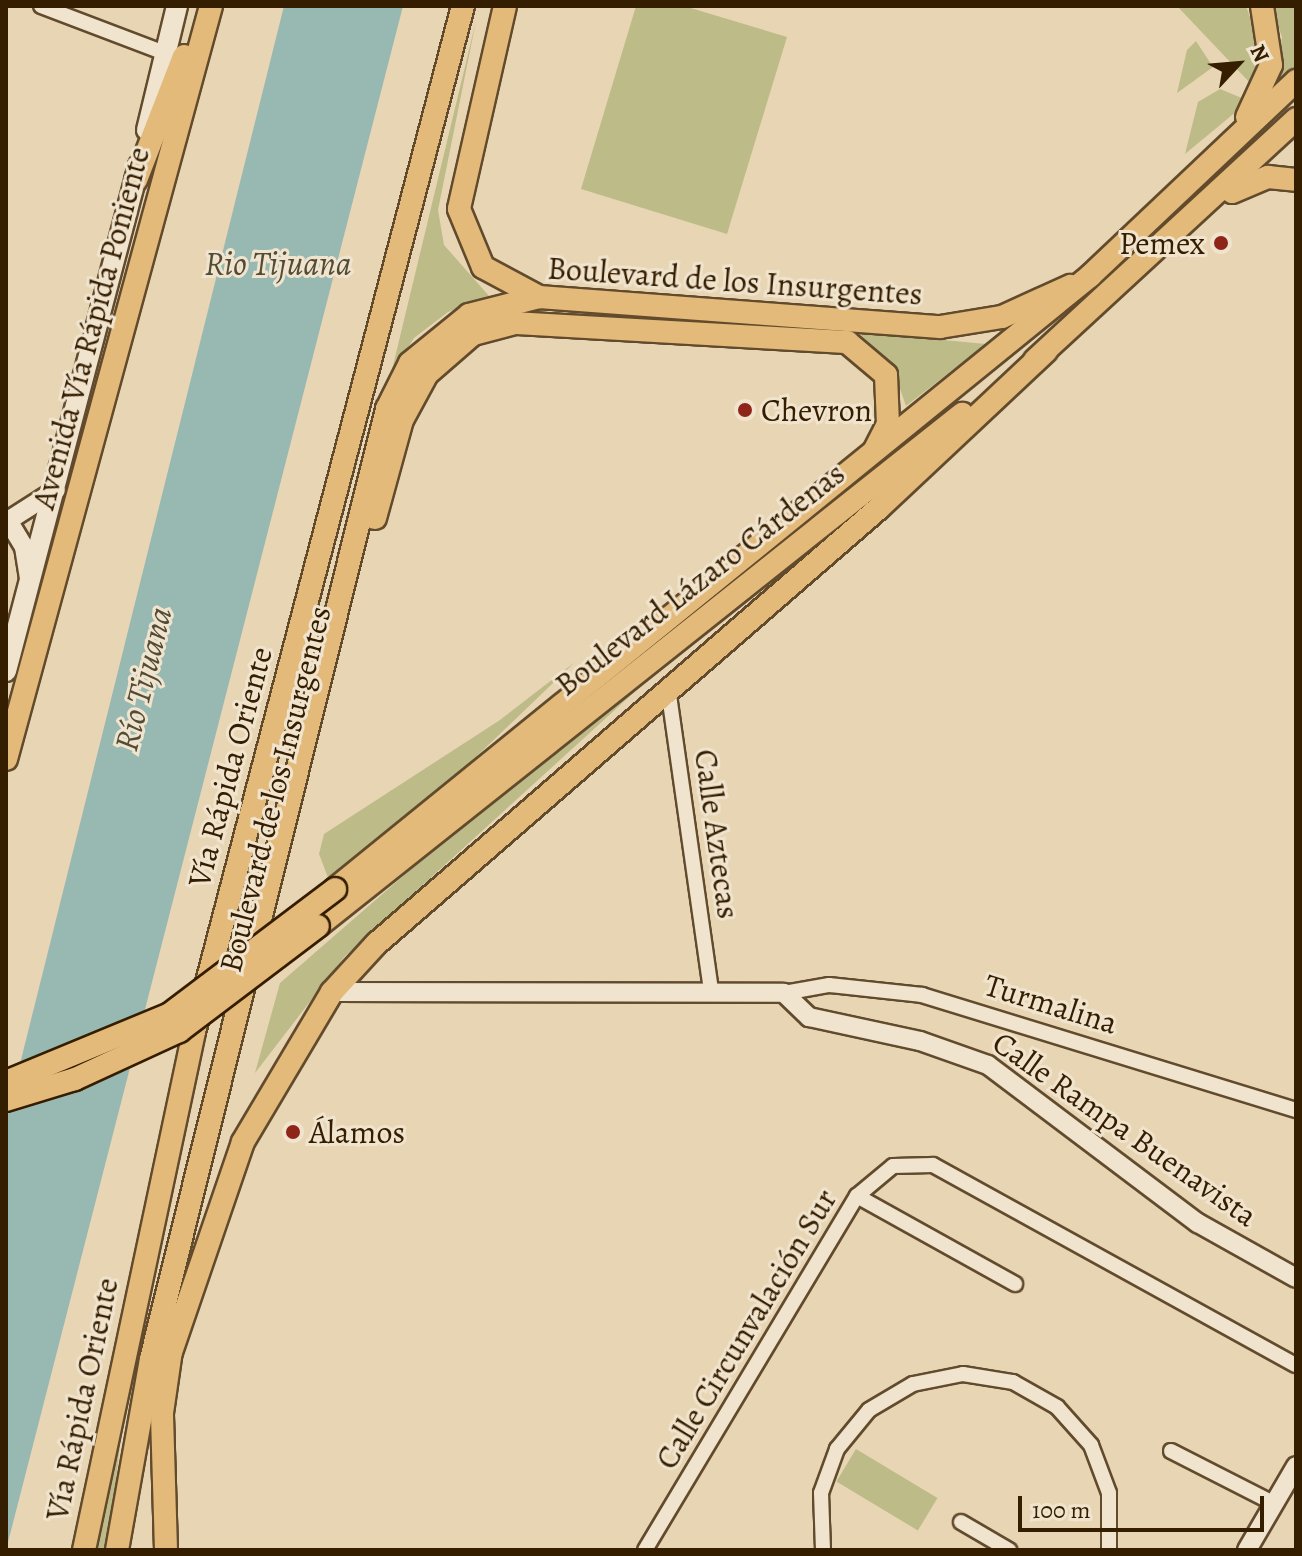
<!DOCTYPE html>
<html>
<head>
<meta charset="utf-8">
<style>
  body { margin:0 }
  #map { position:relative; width:1302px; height:1556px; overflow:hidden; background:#e8d5b4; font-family:Alegreya,serif }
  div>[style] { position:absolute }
  .green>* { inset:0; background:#bdbb88; transform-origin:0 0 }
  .water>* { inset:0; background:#98b8b2 }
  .roads { filter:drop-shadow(2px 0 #624b2d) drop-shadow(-2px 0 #624b2d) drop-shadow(0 2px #624b2d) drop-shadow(0 -2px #624b2d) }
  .minor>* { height:14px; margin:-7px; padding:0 7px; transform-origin:7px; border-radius:7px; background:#f0e4ce }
  .tertiary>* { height:18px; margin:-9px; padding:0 9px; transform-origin:9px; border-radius:9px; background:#f0e4ce }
  .secondary>* { height:20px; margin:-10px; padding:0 10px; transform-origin:10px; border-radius:10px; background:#f0e4ce }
  .primary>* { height:22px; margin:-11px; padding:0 11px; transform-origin:11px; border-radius:11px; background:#e4ba7a }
  .trunk>* { height:22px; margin:-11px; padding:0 11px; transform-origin:11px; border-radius:11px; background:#e4ba7a }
  .bridges { filter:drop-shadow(2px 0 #351d00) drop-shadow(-2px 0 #351d00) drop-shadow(0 2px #351d00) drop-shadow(0 -2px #351d00) }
  .trunk-bridge>* { height:22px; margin:-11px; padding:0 11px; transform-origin:11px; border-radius:11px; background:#e4ba7a }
  .dots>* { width:22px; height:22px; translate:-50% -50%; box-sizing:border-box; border:4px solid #f0e4ce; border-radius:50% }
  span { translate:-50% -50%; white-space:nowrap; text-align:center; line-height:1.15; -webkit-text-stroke:6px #f0e4ce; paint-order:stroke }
  .poi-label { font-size:32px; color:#351d00 }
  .right { translate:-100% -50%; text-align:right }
  .left { translate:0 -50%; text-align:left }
  .street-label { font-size:32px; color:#351d00 }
  .water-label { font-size:34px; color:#534c35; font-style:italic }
  .frame { position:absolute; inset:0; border:8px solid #351d00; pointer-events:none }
  .north { position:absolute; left:1198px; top:24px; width:80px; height:80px; -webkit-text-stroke:6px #f0e4ce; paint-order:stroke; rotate:64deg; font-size:22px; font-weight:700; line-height:32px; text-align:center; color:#351d00 }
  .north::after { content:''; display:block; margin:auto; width:28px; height:36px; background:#351d00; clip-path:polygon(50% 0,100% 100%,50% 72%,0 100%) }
  .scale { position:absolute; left:1018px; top:1496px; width:246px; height:36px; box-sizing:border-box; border:4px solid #351d00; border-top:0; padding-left:10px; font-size:24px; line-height:28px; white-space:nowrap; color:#351d00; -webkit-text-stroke:6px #f0e4ce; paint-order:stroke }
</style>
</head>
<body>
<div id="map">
  <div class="green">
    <div style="clip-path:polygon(636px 6px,684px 6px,787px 37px,727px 234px,581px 189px)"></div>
    <div style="clip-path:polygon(1177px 6px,1246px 6px,1259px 42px,1252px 85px)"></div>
    <div style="clip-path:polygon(1271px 6px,1296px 6px,1296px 67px,1276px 87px,1282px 37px)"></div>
    <div style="clip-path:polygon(476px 21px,438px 210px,444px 245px,489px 296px,448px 312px,414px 338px,391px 374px)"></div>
    <div style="clip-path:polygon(1196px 41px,1213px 67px,1177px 93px,1187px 50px)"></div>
    <div style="clip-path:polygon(1220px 89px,1249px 101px,1185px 154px,1198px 102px)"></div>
    <div style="clip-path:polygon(858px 332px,986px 344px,906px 406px,892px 366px)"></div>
    <div style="clip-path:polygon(674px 656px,345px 956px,255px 1073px,280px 983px,584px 719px)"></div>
    <div style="clip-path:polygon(575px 662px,458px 774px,329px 880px,319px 854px,324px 834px,500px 720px)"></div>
    <div style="clip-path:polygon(123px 1419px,108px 1550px,95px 1550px)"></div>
    <div style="left:856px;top:1449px;width:95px;height:38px;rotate:31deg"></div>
  </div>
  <div class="water">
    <div style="clip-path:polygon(284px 6px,403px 6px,6px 1550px,6px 1120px)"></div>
  </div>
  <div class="roads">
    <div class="minor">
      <div style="left:41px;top:6px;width:133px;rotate:20.8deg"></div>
      <div style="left:668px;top:688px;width:304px;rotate:81.9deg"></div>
      <div style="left:784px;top:993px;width:46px;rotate:-10.1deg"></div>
      <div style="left:829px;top:985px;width:94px;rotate:6.1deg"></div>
      <div style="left:922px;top:995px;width:391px;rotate:17.1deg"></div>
      <div style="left:857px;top:1196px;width:181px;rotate:29.1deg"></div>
      <div style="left:1171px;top:1451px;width:114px;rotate:27deg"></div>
      <div style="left:961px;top:1522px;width:56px;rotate:30.3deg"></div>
      <div style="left:645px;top:1550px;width:413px;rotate:-59.1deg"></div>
      <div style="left:857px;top:1196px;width:47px;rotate:-39.8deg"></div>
      <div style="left:893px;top:1166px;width:40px;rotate:-1.4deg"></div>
      <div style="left:933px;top:1165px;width:414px;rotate:28.9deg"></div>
      <div style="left:823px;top:1550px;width:57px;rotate:-92deg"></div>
      <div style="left:821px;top:1493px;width:47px;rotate:-70deg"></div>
      <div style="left:837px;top:1449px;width:50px;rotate:-50.6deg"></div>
      <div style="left:869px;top:1410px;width:51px;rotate:-30.6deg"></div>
      <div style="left:913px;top:1384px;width:51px;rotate:-11.3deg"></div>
      <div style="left:963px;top:1374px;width:51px;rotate:9.1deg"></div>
      <div style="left:1013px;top:1382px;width:51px;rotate:29.6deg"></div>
      <div style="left:1057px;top:1407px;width:51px;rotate:48.2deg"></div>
      <div style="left:1091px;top:1445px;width:51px;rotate:69.4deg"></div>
      <div style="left:1109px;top:1493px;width:57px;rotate:90deg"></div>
    </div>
    <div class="tertiary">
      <div style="left:6px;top:522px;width:59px;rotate:-32.6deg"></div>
      <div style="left:9px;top:522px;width:29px;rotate:59deg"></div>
      <div style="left:24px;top:547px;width:31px;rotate:81deg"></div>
      <div style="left:332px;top:992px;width:452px;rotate:0.1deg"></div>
      <div style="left:784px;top:993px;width:35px;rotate:44deg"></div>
      <div style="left:809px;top:1017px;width:114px;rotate:12.2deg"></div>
      <div style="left:920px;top:1041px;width:72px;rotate:19.4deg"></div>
      <div style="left:988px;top:1065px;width:263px;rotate:37deg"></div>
      <div style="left:1198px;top:1223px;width:112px;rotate:29.3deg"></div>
      <div style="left:1247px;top:1550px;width:97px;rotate:-59.7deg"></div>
    </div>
    <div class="secondary">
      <div style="left:147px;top:130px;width:128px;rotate:-76.4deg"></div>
      <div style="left:6px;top:671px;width:523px;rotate:-75.27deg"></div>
    </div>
    <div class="primary">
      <div style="left:375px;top:518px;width:102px;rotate:-74.6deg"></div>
      <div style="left:402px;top:420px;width:52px;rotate:-61.5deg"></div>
      <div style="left:427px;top:374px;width:61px;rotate:-41deg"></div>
      <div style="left:473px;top:334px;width:43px;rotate:-14.7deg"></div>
      <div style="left:515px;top:323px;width:333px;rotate:3.3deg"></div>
      <div style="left:847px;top:342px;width:51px;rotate:40.2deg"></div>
      <div style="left:886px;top:375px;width:49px;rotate:87.7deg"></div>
      <div style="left:888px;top:424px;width:29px;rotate:117deg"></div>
      <div style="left:117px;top:1550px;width:194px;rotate:-79.9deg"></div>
      <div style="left:151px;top:1359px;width:979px;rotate:-76.05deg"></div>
      <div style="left:387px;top:409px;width:51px;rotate:-63.4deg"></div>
      <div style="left:410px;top:363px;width:76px;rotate:-39.1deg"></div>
      <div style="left:469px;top:315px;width:72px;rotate:-14.4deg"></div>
      <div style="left:539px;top:297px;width:402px;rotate:4.3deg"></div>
      <div style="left:940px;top:327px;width:63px;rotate:-9.2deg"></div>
      <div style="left:1002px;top:317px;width:75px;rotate:-24.5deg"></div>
      <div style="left:166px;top:1550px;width:137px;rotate:-91.7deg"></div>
      <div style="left:162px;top:1413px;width:70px;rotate:-81.8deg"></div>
    </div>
    <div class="trunk">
      <div style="left:505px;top:6px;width:208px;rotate:102.8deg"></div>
      <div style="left:459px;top:209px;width:63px;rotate:67.5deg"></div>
      <div style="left:483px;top:267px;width:64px;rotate:28.2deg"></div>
      <div style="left:1247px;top:117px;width:57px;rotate:-65.2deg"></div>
      <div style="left:1271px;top:65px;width:60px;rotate:-98.7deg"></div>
      <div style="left:136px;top:180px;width:133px;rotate:-68.8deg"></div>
      <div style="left:1232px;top:192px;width:39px;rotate:-23deg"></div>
      <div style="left:1268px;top:177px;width:28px;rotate:6deg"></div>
      <div style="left:1035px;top:360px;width:355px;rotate:-42.7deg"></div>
      <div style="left:6px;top:759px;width:780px;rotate:-74.77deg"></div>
      <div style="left:335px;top:889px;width:973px;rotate:-39.07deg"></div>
      <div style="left:1090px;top:276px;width:284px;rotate:-43.4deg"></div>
      <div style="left:318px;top:926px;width:823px;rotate:-38.49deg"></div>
      <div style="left:168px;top:1361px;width:231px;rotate:-71.1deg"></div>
      <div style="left:243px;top:1142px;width:174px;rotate:-59.3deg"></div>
      <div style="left:332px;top:992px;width:65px;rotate:-47.5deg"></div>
      <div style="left:376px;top:944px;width:666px;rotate:-40.92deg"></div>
      <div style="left:879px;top:508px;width:229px;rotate:-43.2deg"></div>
      <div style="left:84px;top:1550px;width:530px;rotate:-78.01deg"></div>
      <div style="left:194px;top:1032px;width:1061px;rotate:-75.31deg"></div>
    </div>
  </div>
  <div class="bridges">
    <div class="trunk-bridge">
      <div style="left:6px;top:1082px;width:178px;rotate:-22.5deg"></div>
      <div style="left:170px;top:1014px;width:207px;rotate:-37.1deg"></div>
      <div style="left:6px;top:1100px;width:72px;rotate:-16.9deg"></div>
      <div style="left:75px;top:1079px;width:115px;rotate:-24.8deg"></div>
      <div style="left:179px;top:1031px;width:174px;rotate:-37.1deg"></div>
    </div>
  </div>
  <div class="dots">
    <div style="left:1221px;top:243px;background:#8f2418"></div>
    <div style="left:745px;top:410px;background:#8f2418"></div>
    <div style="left:293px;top:1132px;background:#8f2418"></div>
  </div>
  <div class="poi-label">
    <span class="right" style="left:1205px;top:243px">Pemex</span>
    <span class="left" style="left:761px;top:410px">Chevron</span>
    <span class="left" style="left:309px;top:1132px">Álamos</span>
  </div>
  <div class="street-label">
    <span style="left:735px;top:281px;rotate:4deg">Boulevard de los Insurgentes</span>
    <span style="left:91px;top:328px;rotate:-75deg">Avenida Vía Rápida Poniente</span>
    <span style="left:700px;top:579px;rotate:-38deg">Boulevard Lázaro Cárdenas</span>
    <span style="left:230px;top:767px;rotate:-75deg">Vía Rápida Oriente</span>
    <span style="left:275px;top:789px;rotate:-76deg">Boulevard de los Insurgentes</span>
    <span style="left:717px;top:834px;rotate:82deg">Calle Aztecas</span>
    <span style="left:1051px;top:1004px;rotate:17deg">Turmalina</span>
    <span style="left:1125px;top:1129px;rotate:35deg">Calle Rampa Buenavista</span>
    <span style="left:746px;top:1329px;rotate:-59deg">Calle Circunvalación Sur</span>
    <span style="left:82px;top:1399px;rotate:-78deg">Vía Rápida Oriente</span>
  </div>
  <div class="water-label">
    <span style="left:278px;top:264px">Rio Tijuana</span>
    <span style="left:143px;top:679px;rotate:-76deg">Río Tijuana</span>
  </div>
  <div class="frame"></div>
  <div class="north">N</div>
  <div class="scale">100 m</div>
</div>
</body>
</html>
